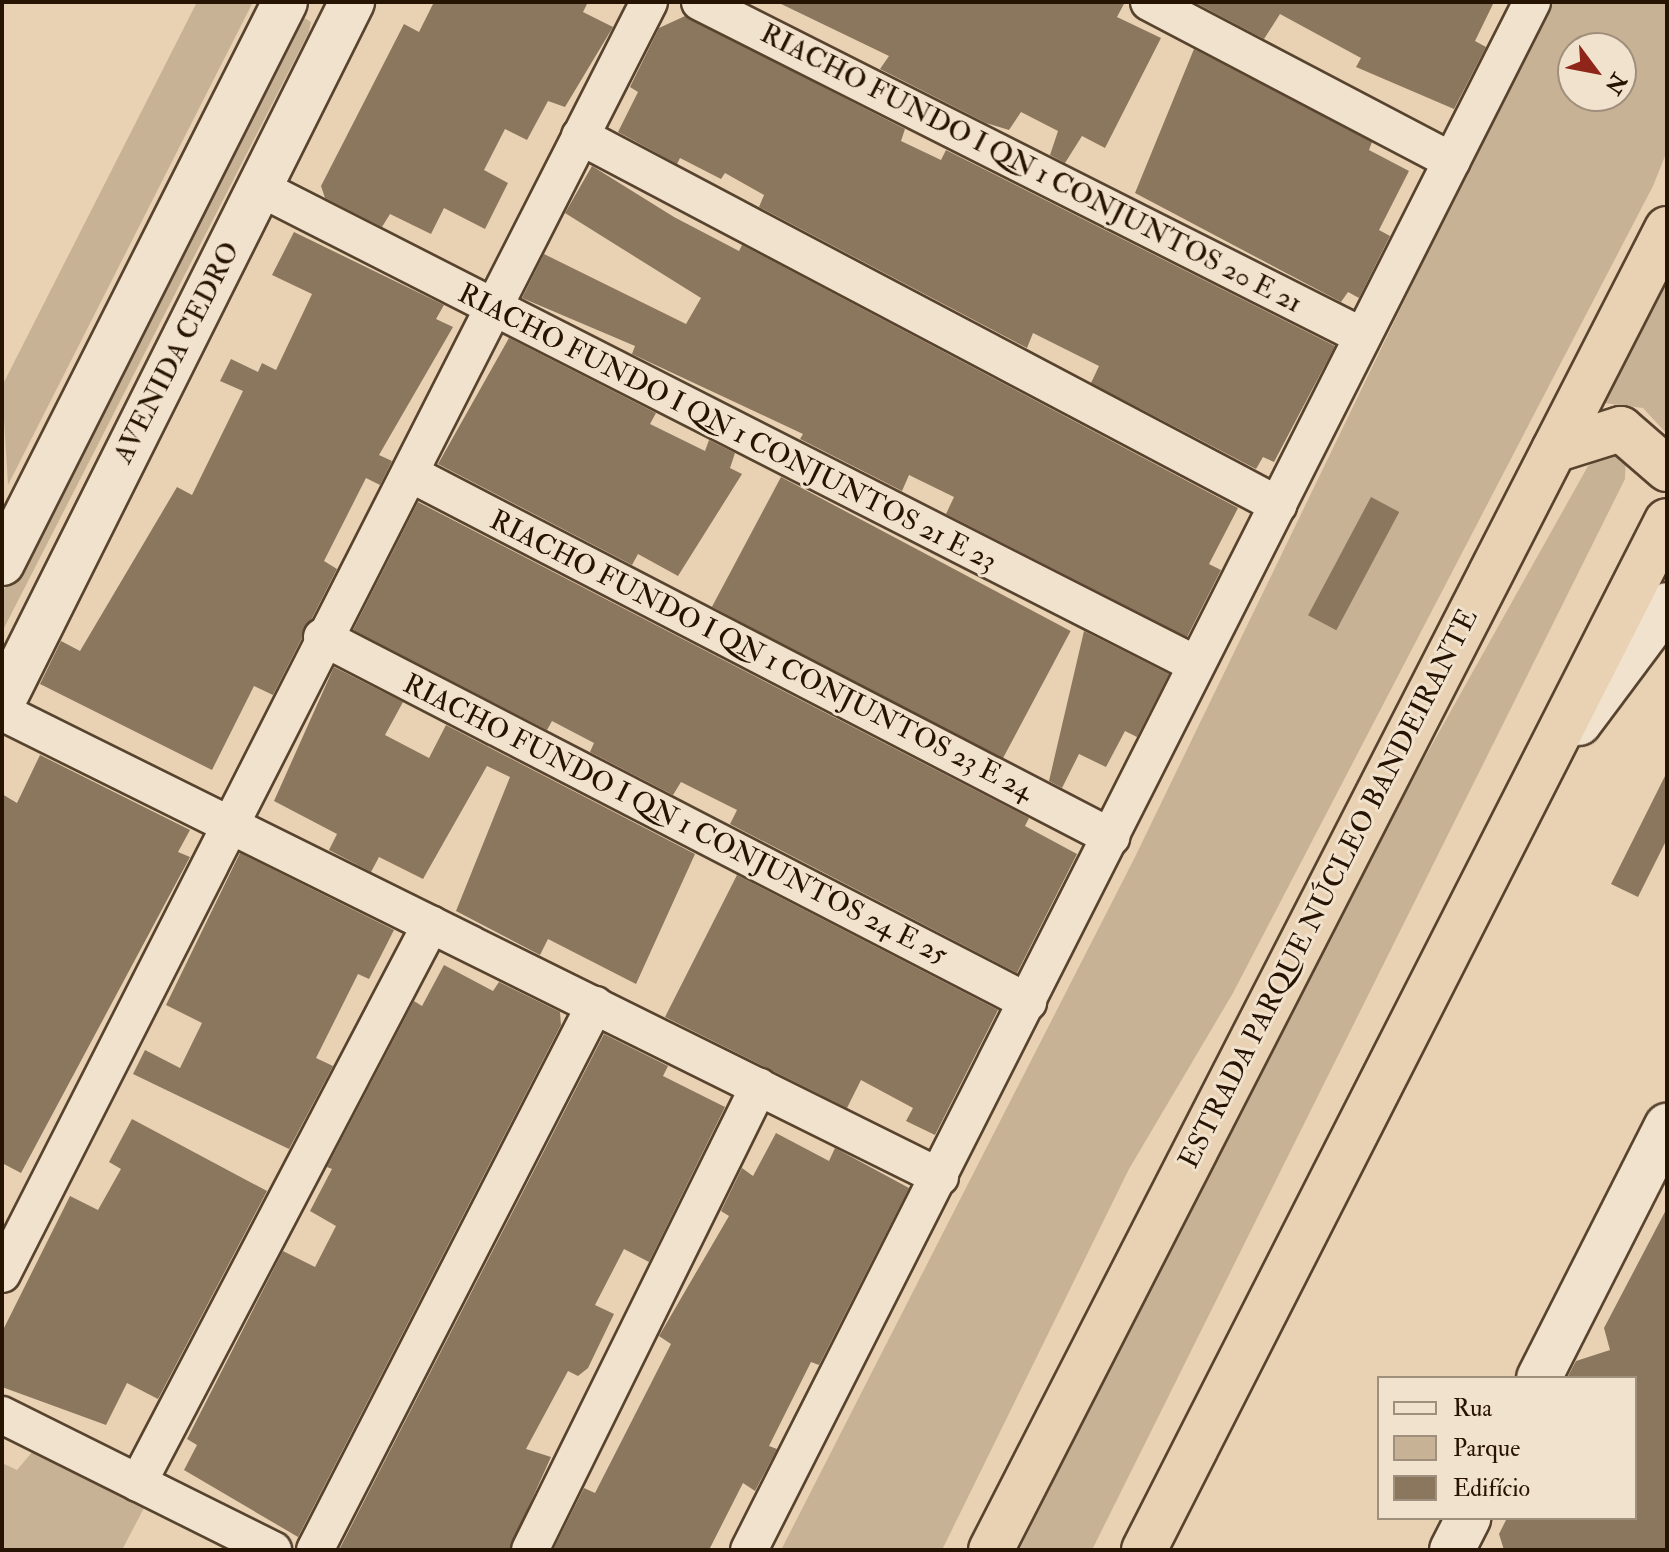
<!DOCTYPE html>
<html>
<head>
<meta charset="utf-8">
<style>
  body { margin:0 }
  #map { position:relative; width:1669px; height:1552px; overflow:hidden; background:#e9d2b3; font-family:"IM FELL Double Pica",serif }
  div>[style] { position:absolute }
  .green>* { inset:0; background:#c8b295 }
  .building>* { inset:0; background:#8b765e; transform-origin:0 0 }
  .roads { filter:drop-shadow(2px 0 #57432e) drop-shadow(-2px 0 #57432e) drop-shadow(0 2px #57432e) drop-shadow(0 -2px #57432e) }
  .street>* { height:36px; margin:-18px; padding:0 18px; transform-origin:18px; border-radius:18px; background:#f1e2ce }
  .secondary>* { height:44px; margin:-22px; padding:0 22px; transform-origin:22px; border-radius:22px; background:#f1e2ce }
  .highway>* { height:44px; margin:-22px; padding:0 22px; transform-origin:22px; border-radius:22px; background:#e9d2b3 }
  span { translate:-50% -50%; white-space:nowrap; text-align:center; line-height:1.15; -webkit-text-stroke:6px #f1e2ce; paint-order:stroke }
  .street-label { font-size:28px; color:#261301 }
  .frame { position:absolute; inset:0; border:4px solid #261301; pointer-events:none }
  .legend { position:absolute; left:1377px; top:1376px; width:260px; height:144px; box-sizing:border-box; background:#f1e2ce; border:2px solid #a08f7c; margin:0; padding:10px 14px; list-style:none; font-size:24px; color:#261301 }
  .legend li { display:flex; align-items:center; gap:16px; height:40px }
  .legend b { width:40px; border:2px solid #a08f7c }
  .north { position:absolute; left:1557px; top:32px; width:80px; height:80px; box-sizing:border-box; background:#f1e2ce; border:2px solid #a08f7c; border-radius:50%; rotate:122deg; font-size:22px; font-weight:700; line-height:32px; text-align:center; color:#261301 }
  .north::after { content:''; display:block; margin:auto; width:28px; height:36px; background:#8f2418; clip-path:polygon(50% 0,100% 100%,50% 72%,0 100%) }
</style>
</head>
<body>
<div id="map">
  <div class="green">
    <div style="clip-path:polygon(197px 2px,253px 2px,8px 485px,2px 386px)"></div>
    <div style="clip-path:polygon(evenodd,1549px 2px,1667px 2px,1667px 151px,1653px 186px,1233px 993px,1129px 1169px,942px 1550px,781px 1550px,1134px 859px,1549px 2px,1573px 48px,1621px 48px,1621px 96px,1573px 96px,1573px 48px)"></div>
    <div style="clip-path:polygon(300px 15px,311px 22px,309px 32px,2px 632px,2px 593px)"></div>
    <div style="clip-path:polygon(1667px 277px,1667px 434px,1643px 408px,1604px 403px)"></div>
    <div style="clip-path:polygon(1613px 450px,1626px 454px,1625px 479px,1092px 1550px,1019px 1550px,1350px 891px,1588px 466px)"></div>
    <div style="clip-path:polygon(33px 1451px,144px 1508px,122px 1550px,2px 1550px,2px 1463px,17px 1470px)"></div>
  </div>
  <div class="building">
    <div style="clip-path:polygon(434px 2px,588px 2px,583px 12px,613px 27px,565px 107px,548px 101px,527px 140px,505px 129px,484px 170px,508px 183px,485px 229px,444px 208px,431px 234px,390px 214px,382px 227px,325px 198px,321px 186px,404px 24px,419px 32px)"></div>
    <div style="clip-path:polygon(777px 2px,1125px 2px,1117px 17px,1161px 38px,1105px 148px,1082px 136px,1065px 163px,1050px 155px,1058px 131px,1021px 112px,1009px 130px,986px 123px,880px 69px,889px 56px)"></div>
    <div style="clip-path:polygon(1194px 2px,1494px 2px,1475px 41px,1486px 47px,1454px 109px,1356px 67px,1361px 58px,1280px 14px,1264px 39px)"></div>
    <div style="clip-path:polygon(685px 16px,905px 129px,901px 141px,941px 160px,946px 150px,1335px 346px,1274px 462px,1263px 457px,1256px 469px,1091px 383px,1099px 366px,1033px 333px,1027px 348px,759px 207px,764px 195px,725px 173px,721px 179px,680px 158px,677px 164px,618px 132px,638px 92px,630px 87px,659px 28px)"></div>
    <div style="clip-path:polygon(1194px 49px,1372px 142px,1369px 150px,1409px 171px,1379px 230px,1390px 236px,1359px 298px,1348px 292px,1341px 302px,1135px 193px)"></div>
    <div style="clip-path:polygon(592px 166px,674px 217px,739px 251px,742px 245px,1238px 508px,1209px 564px,1221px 570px,1187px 637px,946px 514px,954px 497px,909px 475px,902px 491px,800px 439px,803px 434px,632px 354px,635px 346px,522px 298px,544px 254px,686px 324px,701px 298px,565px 213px)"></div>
    <div style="clip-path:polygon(294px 232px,444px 305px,436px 319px,453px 327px,379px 455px,392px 461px,380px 485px,366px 478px,324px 561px,337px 569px,273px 695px,254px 686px,212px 770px,40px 684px,61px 641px,80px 651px,177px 487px,192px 495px,243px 391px,220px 381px,231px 359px,258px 372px,262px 363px,276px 370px,312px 294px,272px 275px)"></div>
    <div style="clip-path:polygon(509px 338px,656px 413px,650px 424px,705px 451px,709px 440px,735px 453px,730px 468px,742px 474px,678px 576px,638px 554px,632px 565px,438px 464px)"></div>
    <div style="left:781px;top:477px;width:328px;height:147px;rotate:28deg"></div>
    <div style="left:1371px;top:497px;width:32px;height:134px;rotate:28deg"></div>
    <div style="clip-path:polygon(418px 502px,1029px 818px,1025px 826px,1077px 854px,1017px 973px,730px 824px,737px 810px,681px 782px,673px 795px,590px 752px,594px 743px,552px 721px,547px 730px,353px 630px)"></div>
    <div style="clip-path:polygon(1084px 631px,1169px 674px,1137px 737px,1125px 731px,1106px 767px,1079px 754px,1062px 788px,1049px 781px)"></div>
    <div style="clip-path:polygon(334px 667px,403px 702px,385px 735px,429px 758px,446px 725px,695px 854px,636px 984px,548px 939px,540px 955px,456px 911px,510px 777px,487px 766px,423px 879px,379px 857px,371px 872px,329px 850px,337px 834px,274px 801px)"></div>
    <div style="clip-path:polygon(40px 755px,190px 830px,178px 852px,190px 857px,21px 1173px,2px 1163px,2px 794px,17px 803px)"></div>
    <div style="clip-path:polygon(1667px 772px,1667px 839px,1638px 897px,1611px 884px)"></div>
    <div style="clip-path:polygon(240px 853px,394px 930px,369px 979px,358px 974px,316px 1058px,333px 1066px,289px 1149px,133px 1074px,145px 1050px,180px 1068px,202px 1023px,166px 1005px)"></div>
    <div style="clip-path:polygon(737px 875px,998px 1010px,935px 1135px,906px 1121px,913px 1108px,861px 1080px,847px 1108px,665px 1017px)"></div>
    <div style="clip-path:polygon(444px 965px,493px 991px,499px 982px,560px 1012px,561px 1025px,298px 1537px,184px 1470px,197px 1445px,187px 1439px,283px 1251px,315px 1267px,336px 1226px,310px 1211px,332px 1169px,327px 1167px,414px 1001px,422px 1006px)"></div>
    <div style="clip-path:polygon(604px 1034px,668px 1066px,663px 1076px,725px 1107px,649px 1262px,624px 1249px,595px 1305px,614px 1314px,588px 1368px,578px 1376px,568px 1371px,526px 1449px,551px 1457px,509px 1550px,339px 1550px)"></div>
    <div style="clip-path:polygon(132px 1119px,267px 1191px,158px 1399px,127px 1383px,106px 1425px,2px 1387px,2px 1332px,70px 1196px,98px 1210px,121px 1169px,109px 1162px)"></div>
    <div style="clip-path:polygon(776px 1133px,829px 1161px,835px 1148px,909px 1188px,819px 1365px,811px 1362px,769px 1446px,777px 1449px,755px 1491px,743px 1483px,709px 1550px,553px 1550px,584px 1488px,595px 1493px,671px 1344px,659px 1336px,729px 1216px,721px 1211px,742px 1168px,753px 1176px)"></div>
    <div style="clip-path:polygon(1667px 1208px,1667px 1550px,1504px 1550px,1499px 1534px,1507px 1518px,1635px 1518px,1635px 1378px,1567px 1378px,1576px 1361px,1610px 1350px,1604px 1328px)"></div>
  </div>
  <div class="roads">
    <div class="street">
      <div style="left:700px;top:2px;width:741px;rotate:26.77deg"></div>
      <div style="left:1149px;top:2px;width:342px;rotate:27.7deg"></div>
      <div style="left:580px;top:136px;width:790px;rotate:27.86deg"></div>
      <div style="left:260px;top:188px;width:1049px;rotate:26.98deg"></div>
      <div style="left:411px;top:474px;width:789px;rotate:27.41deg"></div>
      <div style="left:322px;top:637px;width:795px;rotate:27.34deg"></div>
      <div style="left:2px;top:712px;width:1047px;rotate:26.37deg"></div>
      <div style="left:2px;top:1274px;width:1427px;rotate:-63.04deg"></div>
      <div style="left:2px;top:1415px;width:303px;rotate:26.5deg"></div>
      <div style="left:138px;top:1483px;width:631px;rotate:-62.34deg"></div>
      <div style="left:315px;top:1550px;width:613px;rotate:-62.81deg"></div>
      <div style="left:530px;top:1550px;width:517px;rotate:-63.73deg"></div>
      <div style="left:749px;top:1550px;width:1735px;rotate:-63.17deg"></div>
    </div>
    <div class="secondary">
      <div style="left:2px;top:563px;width:628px;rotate:-63.23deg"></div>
      <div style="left:2px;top:703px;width:784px;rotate:-63.47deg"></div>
      <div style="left:1579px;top:723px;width:147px;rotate:-53.3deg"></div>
      <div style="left:1539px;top:1378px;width:283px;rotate:-63.1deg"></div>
      <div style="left:1452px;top:1550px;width:36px;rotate:-63deg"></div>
    </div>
    <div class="highway">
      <div style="left:1554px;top:450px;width:70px;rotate:-17.4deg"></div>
      <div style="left:1621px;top:429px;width:61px;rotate:41deg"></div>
      <div style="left:991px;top:1550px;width:1484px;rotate:-62.9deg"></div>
      <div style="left:1144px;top:1550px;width:1154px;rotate:-63.06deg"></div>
    </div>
  </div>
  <div class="street-label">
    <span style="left:1031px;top:169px;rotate:27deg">RIACHO FUNDO I QN 1 CONJUNTOS 20 E 21</span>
    <span style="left:177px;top:353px;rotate:-63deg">AVENIDA CEDRO</span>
    <span style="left:727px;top:428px;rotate:27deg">RIACHO FUNDO I QN 1 CONJUNTOS 21 E 23</span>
    <span style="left:761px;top:656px;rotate:27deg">RIACHO FUNDO I QN 1 CONJUNTOS 23 E 24</span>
    <span style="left:675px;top:820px;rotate:27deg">RIACHO FUNDO I QN 1 CONJUNTOS 24 E 25</span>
    <span style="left:1329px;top:889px;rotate:-63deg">ESTRADA PARQUE NÚCLEO BANDEIRANTE</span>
  </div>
  <div class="frame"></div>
  <ul class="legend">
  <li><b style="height:10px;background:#f1e2ce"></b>Rua</li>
  <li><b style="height:22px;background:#c8b295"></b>Parque</li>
  <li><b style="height:22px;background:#8b765e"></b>Edifício</li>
  </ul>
  <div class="north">N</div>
</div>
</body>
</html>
